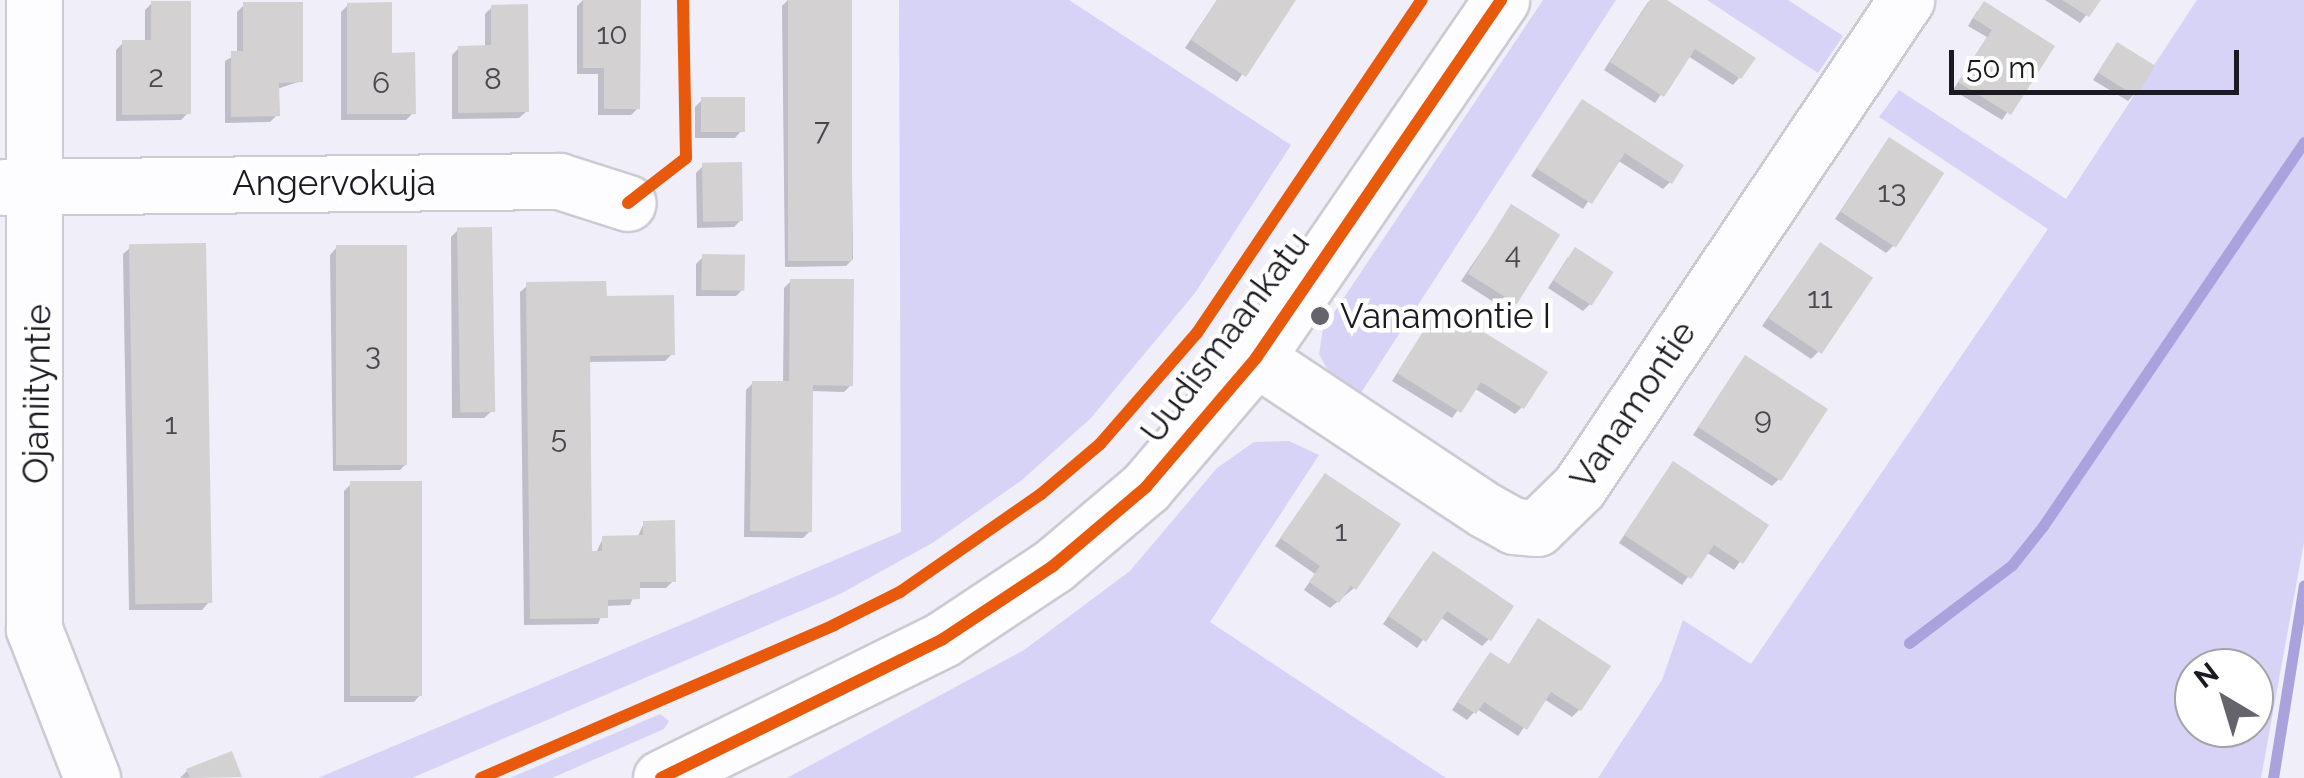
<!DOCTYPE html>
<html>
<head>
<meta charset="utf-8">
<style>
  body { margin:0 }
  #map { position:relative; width:2304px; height:778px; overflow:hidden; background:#efeef9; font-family:Raleway,sans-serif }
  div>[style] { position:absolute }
  .green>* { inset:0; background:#d6d3f7 }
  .shadow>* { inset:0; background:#0003 }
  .stream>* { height:11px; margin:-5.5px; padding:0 5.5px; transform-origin:5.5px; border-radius:5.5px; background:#a9a2dd }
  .building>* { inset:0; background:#d3d1d2; transform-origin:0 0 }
  .roads { filter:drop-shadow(2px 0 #cbcbd4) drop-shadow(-2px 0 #cbcbd4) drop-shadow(0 2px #cbcbd4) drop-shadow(0 -2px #cbcbd4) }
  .minor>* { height:55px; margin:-27.5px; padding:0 27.5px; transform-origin:27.5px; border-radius:27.5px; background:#fdfcfe }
  .cycleway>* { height:12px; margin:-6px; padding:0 6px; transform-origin:6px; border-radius:6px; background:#e8590c }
  .dots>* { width:28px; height:28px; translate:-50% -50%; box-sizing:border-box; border:5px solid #fff; border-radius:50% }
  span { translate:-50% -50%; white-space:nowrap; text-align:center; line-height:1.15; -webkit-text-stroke:9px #fff; paint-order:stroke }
  .number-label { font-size:30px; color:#49484e }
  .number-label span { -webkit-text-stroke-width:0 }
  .street-label { font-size:35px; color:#1b1a22 }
  .poi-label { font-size:35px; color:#1b1a22 }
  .left { translate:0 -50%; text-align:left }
  .north { position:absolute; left:2174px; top:648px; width:100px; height:100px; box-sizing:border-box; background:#fff; border:2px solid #a4a3a7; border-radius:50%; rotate:322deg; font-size:28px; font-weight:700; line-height:40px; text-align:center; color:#1b1a22 }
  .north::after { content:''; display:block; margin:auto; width:35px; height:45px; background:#65646d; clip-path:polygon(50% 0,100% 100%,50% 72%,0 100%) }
  .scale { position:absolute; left:1949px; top:50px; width:290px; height:45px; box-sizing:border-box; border:5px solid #1b1a22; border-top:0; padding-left:12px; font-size:30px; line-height:35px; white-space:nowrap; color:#1b1a22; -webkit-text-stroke:8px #fff; paint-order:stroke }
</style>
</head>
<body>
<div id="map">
  <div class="green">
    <div style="clip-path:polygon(899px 0,1069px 0,1291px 145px,1195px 293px,1091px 418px,1022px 480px,934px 542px,840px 594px,412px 778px,318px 778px,901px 532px)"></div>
    <div style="clip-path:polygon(1543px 0,1616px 0,1355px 402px,1337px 387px,1319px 354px,1323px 329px)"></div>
    <div style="clip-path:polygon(1707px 0,1788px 0,1843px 36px,1818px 73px)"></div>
    <div style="clip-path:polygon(evenodd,2197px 0,2304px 0,2304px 542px,2261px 778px,1598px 778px,1662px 680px,1683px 620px,1751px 664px,2048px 229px,1879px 117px,1899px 90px,2066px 199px,2197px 0,2194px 668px,2254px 668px,2254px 728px,2194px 728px,2194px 668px)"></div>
    <div style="clip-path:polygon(1289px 441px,1319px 455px,1210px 622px,1446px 778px,787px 778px,1024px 650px,1130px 571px,1217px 468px,1254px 442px)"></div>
    <div style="clip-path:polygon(660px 714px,669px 721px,664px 729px,552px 778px,510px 778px)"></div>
  </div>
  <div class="shadow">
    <div style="clip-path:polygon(583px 0,638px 0,638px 108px,631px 115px,598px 115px,598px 74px,577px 74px,577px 6px)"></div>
    <div style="clip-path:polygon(788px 0,850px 0,853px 259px,846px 266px,785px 267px,782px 6px)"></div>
    <div style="clip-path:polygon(1217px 0,1293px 0,1237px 82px,1185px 48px)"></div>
    <div style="clip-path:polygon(1662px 0,1739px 78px,1733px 85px,1688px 56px,1655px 103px,1604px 70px,1648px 2px)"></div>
    <div style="clip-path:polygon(2045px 0,2098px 0,2080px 23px)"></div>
    <div style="clip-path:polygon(152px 3px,188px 113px,181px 120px,116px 121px,116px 50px,123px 43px,145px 43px,145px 10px)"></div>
    <div style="clip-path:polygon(244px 5px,301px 81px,277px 89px,277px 115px,270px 122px,225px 123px,225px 61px,237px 54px,237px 12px)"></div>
    <div style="clip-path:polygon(348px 5px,389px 55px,413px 113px,406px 120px,341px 120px,341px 12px)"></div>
    <div style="clip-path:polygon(492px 7px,527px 111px,519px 118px,452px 119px,452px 55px,459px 48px,485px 48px,485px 14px)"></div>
    <div style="clip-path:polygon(1977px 11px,2051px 47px,2002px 120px,1953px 90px,1987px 37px,1968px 26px)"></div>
    <div style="clip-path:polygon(2111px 52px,2134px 94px,2128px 101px,2093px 80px)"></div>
    <div style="clip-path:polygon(702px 100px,742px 130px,735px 138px,695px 138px,695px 107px)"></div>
    <div style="clip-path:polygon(1582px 102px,1670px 182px,1663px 189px,1617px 160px,1583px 209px,1531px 176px)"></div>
    <div style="clip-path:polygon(1883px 147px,1893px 246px,1886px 253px,1835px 219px)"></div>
    <div style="clip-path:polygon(703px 166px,741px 220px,734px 227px,697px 228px,696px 173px)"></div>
    <div style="clip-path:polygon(1511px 207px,1513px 303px,1506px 310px,1461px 281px)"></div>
    <div style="clip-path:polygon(458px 230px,492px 411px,484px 418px,452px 418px,451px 237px)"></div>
    <div style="clip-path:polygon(131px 247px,209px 602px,202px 610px,129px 610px,123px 254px)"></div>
    <div style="clip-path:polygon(337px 247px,407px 463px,400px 470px,333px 471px,330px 255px)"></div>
    <div style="clip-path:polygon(1814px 252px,1818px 352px,1811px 359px,1762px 326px)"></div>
    <div style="clip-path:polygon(703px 257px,743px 289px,736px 296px,696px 296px,696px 264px)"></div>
    <div style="clip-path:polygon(1568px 257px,1590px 304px,1583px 311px,1548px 288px)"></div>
    <div style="clip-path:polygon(791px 281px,851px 385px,844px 392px,811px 391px,810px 531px,803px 538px,744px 537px,746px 390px,753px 383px,783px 384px,784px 288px)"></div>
    <div style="clip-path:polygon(528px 285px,604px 298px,672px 354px,665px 361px,587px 362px,589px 553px,596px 553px,603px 538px,637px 538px,644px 523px,673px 581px,666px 588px,637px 588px,630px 605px,605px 606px,598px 624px,524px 625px,520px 292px)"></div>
    <div style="clip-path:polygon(1434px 315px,1522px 407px,1515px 414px,1474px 388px,1452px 418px,1392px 381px)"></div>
    <div style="clip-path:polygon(1738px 366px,1779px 479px,1772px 486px,1693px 435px)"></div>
    <div style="clip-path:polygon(1673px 464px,1766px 525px,1734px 570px,1706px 552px,1682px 585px,1619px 543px)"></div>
    <div style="clip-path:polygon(1319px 483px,1354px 588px,1330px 608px,1304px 590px,1315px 574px,1275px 546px)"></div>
    <div style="clip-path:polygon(351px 484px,421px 694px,414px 702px,344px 702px,344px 491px)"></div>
    <div style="clip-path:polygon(1426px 561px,1489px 639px,1482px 646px,1440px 617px,1417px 648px,1383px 624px)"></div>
    <div style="clip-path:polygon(1532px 628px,1607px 666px,1579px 710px,1572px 717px,1544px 699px,1518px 736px,1477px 709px,1467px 720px,1452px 710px,1484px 662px,1508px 666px)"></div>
    <div style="clip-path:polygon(187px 771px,239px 776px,180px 778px)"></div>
  </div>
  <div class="stream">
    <div style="left:1909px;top:643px;width:129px;rotate:-37.1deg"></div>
    <div style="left:2012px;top:565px;width:50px;rotate:-51.5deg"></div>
    <div style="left:2043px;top:526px;width:464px;rotate:-55.8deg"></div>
    <div style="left:2273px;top:778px;width:195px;rotate:-80.9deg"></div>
  </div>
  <div class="building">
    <div style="clip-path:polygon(583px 0,641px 0,640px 109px,604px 109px,604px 68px,583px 68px)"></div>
    <div style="left:788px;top:0;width:64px;height:261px"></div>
    <div style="clip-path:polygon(1217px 0,1296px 0,1246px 77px,1191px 40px)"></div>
    <div style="clip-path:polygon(1650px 0,1667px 0,1756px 58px,1741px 79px,1695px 49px,1664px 97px,1610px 62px)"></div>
    <div style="clip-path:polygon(2062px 0,2101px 0,2089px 17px)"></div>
    <div style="clip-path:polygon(151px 1px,191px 1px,191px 114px,122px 115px,122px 40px,151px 40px)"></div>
    <div style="clip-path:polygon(1984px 1px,2055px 46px,2011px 115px,1958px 82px,1992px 30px,1973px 18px)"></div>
    <div style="clip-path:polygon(243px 2px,303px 2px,303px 82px,279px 83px,280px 116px,231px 117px,231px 51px,243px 51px)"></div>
    <div style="clip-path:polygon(392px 2px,392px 53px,415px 52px,416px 114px,347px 114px,347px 3px)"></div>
    <div style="clip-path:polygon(528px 4px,529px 112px,458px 113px,458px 46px,491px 45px,491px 5px)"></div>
    <div style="left:2117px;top:42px;width:45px;height:36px;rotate:32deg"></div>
    <div style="left:701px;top:97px;width:44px;height:35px"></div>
    <div style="clip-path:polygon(1582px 99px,1684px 165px,1672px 184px,1625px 153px,1592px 204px,1536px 168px)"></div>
    <div style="left:1889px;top:137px;width:66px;height:89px;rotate:33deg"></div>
    <div style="left:742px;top:162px;width:59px;height:40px;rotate:89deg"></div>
    <div style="left:1511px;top:204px;width:58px;height:82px;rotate:32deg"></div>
    <div style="left:492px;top:227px;width:185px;height:35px;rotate:89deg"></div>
    <div style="left:1820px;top:242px;width:64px;height:92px;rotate:34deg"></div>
    <div style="left:206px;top:243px;width:360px;height:77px;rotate:89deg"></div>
    <div style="left:336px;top:245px;width:71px;height:220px"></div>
    <div style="left:1575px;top:247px;width:46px;height:40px;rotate:33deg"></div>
    <div style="left:702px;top:254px;width:43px;height:36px;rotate:1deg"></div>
    <div style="clip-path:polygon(790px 279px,854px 279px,853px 386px,813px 385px,812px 532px,750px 531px,752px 381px,789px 381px)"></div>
    <div style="clip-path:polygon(606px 281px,607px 296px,674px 295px,675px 355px,590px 356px,592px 551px,602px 551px,602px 536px,643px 535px,643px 521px,675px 520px,676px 582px,640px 582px,640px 599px,608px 600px,608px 618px,530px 619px,526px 282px)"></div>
    <div style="clip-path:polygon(1440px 305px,1548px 372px,1524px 409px,1481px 382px,1461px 413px,1397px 373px)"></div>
    <div style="left:1745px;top:355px;width:99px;height:86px;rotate:33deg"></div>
    <div style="clip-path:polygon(1673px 461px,1769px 525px,1743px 564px,1714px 545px,1691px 579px,1624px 535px)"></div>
    <div style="clip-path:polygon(1325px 473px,1401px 524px,1356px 590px,1351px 586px,1339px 603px,1309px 582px,1320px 566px,1280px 538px)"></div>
    <div style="left:350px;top:481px;width:72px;height:215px"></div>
    <div style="clip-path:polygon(1433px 551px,1514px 606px,1491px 641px,1447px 611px,1426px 642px,1388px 616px)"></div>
    <div style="clip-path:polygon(1538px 618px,1611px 666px,1581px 711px,1551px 692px,1527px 730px,1484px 702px,1476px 714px,1457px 702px,1490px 652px,1509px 664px)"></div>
    <div style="clip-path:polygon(232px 751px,242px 777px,190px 778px,186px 769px)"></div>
  </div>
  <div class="roads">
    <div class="minor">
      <div style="left:34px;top:0;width:629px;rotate:90deg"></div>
      <div style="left:34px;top:629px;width:160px;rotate:68.7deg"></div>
      <div style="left:4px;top:187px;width:555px;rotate:-0.62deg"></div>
      <div style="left:559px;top:181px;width:72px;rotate:17.7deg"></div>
      <div style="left:1256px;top:358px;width:275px;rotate:33.6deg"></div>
      <div style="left:1485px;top:510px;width:33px;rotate:29deg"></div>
      <div style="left:1514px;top:526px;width:23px;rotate:5deg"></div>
      <div style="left:1537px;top:528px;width:59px;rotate:-44.3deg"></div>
      <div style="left:1579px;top:487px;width:587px;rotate:-56.12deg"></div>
      <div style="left:661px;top:778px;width:314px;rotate:-26.2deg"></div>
      <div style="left:943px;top:639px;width:132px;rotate:-33.6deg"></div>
      <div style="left:1053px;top:566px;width:122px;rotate:-40.3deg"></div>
      <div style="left:1146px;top:487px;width:170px;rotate:-49.5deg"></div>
      <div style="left:1256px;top:358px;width:434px;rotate:-55.6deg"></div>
    </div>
  </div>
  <div class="cycleway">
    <div style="left:628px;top:203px;width:73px;rotate:-37.8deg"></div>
    <div style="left:686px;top:158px;width:158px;rotate:-91.1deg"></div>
    <div style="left:481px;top:778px;width:385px;rotate:-23.4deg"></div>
    <div style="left:834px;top:625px;width:74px;rotate:-26.6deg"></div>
    <div style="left:900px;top:592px;width:172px;rotate:-34.8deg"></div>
    <div style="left:1041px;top:494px;width:77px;rotate:-40.3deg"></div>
    <div style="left:1100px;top:444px;width:147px;rotate:-48.9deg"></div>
    <div style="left:1197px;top:333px;width:402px;rotate:-56deg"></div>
    <div style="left:661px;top:778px;width:314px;rotate:-26.2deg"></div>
    <div style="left:943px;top:639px;width:132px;rotate:-33.6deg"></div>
    <div style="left:1053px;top:566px;width:122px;rotate:-40.3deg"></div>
    <div style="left:1146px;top:487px;width:170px;rotate:-49.5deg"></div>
    <div style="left:1256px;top:358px;width:434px;rotate:-55.6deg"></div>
  </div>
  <div class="dots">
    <div style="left:1320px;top:316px;background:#65646d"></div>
  </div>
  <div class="number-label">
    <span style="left:612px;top:34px">10</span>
    <span style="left:156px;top:77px">2</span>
    <span style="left:493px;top:79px">8</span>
    <span style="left:381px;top:83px">6</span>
    <span style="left:822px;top:130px">7</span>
    <span style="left:1892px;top:192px">13</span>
    <span style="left:1513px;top:254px">4</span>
    <span style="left:1820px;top:298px">11</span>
    <span style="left:373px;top:355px">3</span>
    <span style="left:1763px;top:418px">9</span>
    <span style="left:171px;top:424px">1</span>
    <span style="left:559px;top:438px">5</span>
    <span style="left:1341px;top:531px">1</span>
  </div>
  <div class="street-label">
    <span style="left:334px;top:183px">Angervokuja</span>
    <span style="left:1225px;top:337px;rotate:-53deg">Uudismaankatu</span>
    <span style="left:37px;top:394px;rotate:-89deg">Ojaniityntie</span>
    <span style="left:1633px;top:405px;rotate:-56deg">Vanamontie</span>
  </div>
  <div class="poi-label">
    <span class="left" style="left:1340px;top:316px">Vanamontie I</span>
  </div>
  <div class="north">N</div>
  <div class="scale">50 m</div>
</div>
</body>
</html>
